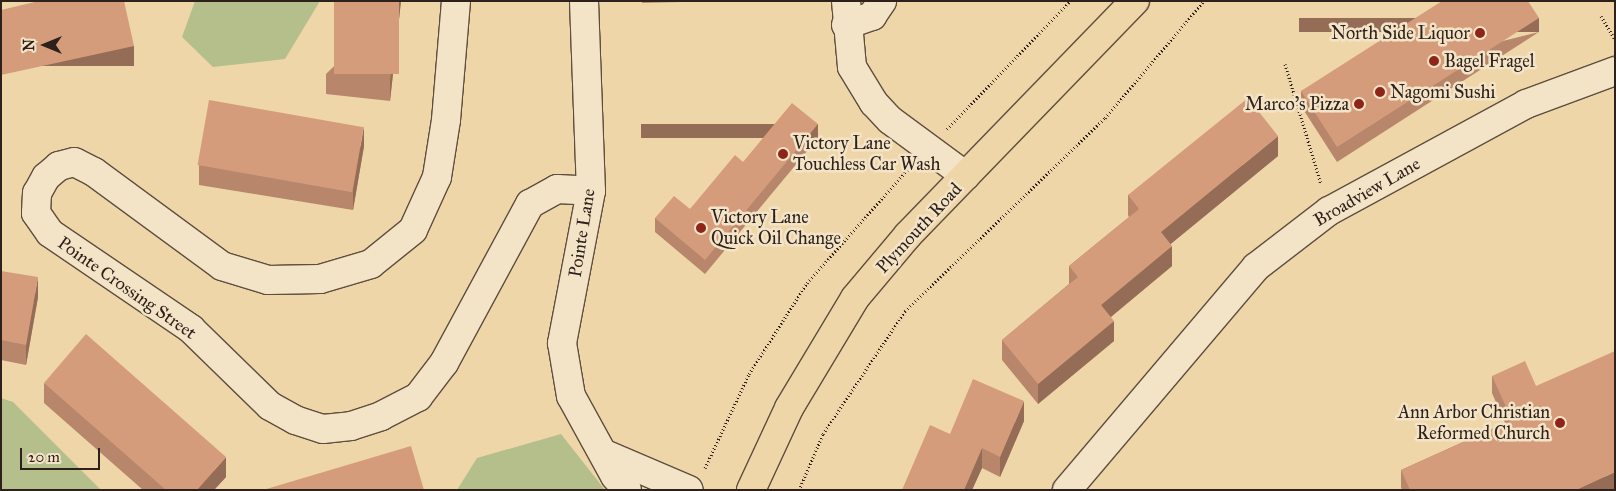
<!DOCTYPE html>
<html>
<head>
<meta charset="utf-8">
<style>
  body { margin:0 }
  #map { position:relative; width:1616px; height:491px; overflow:hidden; background:#eed6a9; font-family:"IM FELL Great Primer",serif }
  div>[style] { position:absolute }
  .green>* { inset:0; background:#b4bf8b }
  .path>* { height:3px; margin-top:-1.5px; transform-origin:0; background:repeating-linear-gradient(90deg,#2e211b 0 1px,transparent 0 3.5px) }
  .roads { filter:drop-shadow(1px 0 #5e4e3e) drop-shadow(-1px 0 #5e4e3e) drop-shadow(0 1px #5e4e3e) drop-shadow(0 -1px #5e4e3e) }
  .minor>* { height:28px; margin:-14px; padding:0 14px; transform-origin:14px; border-radius:14px; background:#f4e4c7 }
  .major>* { height:28px; margin:-14px; padding:0 14px; transform-origin:14px; border-radius:14px; background:#eed6a9 }
  .wall>* { inset:0; background:#b7866b }
  .shaded-wall>* { inset:0; background:#956d57; transform-origin:0 0 }
  .building>* { inset:0; background:#d59c7c; transform-origin:0 0 }
  .dots>* { width:14px; height:14px; translate:-50% -50%; box-sizing:border-box; border:2px solid #f4e4c7; border-radius:50% }
  span { translate:-50% -50%; white-space:nowrap; text-align:center; line-height:1.15; -webkit-text-stroke:5px #f4e4c7; paint-order:stroke }
  .poi-label { font-size:18px; color:#2e211b }
  .right { translate:-100% -50%; text-align:right }
  .left { translate:0 -50%; text-align:left }
  .street-label { font-size:18px; color:#2e211b }
  .frame { position:absolute; inset:0; border:2px solid #2e211b; pointer-events:none }
  .north { position:absolute; left:20px; top:20px; width:50px; height:50px; -webkit-text-stroke:4px #f4e4c7; paint-order:stroke; rotate:270deg; font-size:14px; font-weight:700; line-height:20px; text-align:center; color:#2e211b }
  .north::after { content:''; display:block; margin:auto; width:18px; height:22px; background:#2e211b; clip-path:polygon(50% 0,100% 100%,50% 72%,0 100%) }
  .scale { position:absolute; left:20px; top:448px; width:80px; height:22px; box-sizing:border-box; border:2px solid #2e211b; border-top:0; padding-left:6px; font-size:15px; line-height:18px; white-space:nowrap; color:#2e211b; -webkit-text-stroke:4px #f4e4c7; paint-order:stroke }
</style>
</head>
<body>
<div id="map">
  <div class="green">
    <div style="clip-path:polygon(195px 1px,320px 1px,285px 59px,213px 67px,182px 37px)"></div>
    <div style="clip-path:polygon(1px 398px,13px 402px,101px 490px,1px 490px)"></div>
    <div style="clip-path:polygon(561px 434px,605px 490px,457px 490px,477px 458px)"></div>
  </div>
  <div class="path">
    <div style="left:1601px;top:16px;width:27px;rotate:59deg"></div>
    <div style="left:1285px;top:64px;width:125px;rotate:73.3deg"></div>
    <div style="left:947px;top:129px;width:178px;rotate:-46.1deg"></div>
    <div style="left:705px;top:468px;width:104px;rotate:-64.9deg"></div>
    <div style="left:749px;top:374px;width:108px;rotate:-57.5deg"></div>
    <div style="left:807px;top:283px;width:155px;rotate:-48.4deg"></div>
    <div style="left:799px;top:490px;width:61px;rotate:-66.8deg"></div>
    <div style="left:823px;top:434px;width:148px;rotate:-56.3deg"></div>
    <div style="left:905px;top:311px;width:278px;rotate:-44deg"></div>
    <div style="left:1105px;top:118px;width:153px;rotate:-49.8deg"></div>
  </div>
  <div class="roads">
    <div class="minor">
      <div style="left:456px;top:1px;width:119px;rotate:94.8deg"></div>
      <div style="left:446px;top:120px;width:58px;rotate:99deg"></div>
      <div style="left:437px;top:177px;width:58px;rotate:114.4deg"></div>
      <div style="left:413px;top:230px;width:54px;rotate:141deg"></div>
      <div style="left:371px;top:264px;width:53px;rotate:163.6deg"></div>
      <div style="left:320px;top:279px;width:52px;rotate:178.9deg"></div>
      <div style="left:268px;top:280px;width:48px;rotate:-163.1deg"></div>
      <div style="left:222px;top:266px;width:159px;rotate:-143.7deg"></div>
      <div style="left:94px;top:172px;width:22px;rotate:-153deg"></div>
      <div style="left:74px;top:162px;width:16px;rotate:165deg"></div>
      <div style="left:59px;top:166px;width:17px;rotate:140deg"></div>
      <div style="left:46px;top:177px;width:18px;rotate:119deg"></div>
      <div style="left:37px;top:193px;width:20px;rotate:93deg"></div>
      <div style="left:36px;top:213px;width:24px;rotate:55deg"></div>
      <div style="left:50px;top:233px;width:171px;rotate:34.2deg"></div>
      <div style="left:191px;top:329px;width:110px;rotate:44.3deg"></div>
      <div style="left:270px;top:406px;width:29px;rotate:29deg"></div>
      <div style="left:295px;top:420px;width:29px;rotate:18deg"></div>
      <div style="left:323px;top:429px;width:28px;rotate:-6deg"></div>
      <div style="left:351px;top:426px;width:32px;rotate:-18deg"></div>
      <div style="left:381px;top:416px;width:42px;rotate:-27.2deg"></div>
      <div style="left:418px;top:397px;width:43px;rotate:-52.6deg"></div>
      <div style="left:444px;top:363px;width:181px;rotate:-61.6deg"></div>
      <div style="left:530px;top:204px;width:31px;rotate:-29deg"></div>
      <div style="left:557px;top:189px;width:34px;rotate:3deg"></div>
      <div style="left:584px;top:1px;width:190px;rotate:87.9deg"></div>
      <div style="left:591px;top:191px;width:155px;rotate:100.8deg"></div>
      <div style="left:562px;top:343px;width:54px;rotate:80.4deg"></div>
      <div style="left:571px;top:396px;width:91px;rotate:61.2deg"></div>
      <div style="left:615px;top:476px;width:18px;rotate:49deg"></div>
      <div style="left:846px;top:1px;width:66px;rotate:84.8deg"></div>
      <div style="left:852px;top:67px;width:42px;rotate:58.6deg"></div>
      <div style="left:874px;top:103px;width:23px;rotate:47deg"></div>
      <div style="left:890px;top:120px;width:94px;rotate:36.4deg"></div>
      <div style="left:846px;top:25px;width:28px;rotate:-19deg"></div>
      <div style="left:872px;top:16px;width:18px;rotate:-56deg"></div>
      <div style="left:605px;top:454px;width:91px;rotate:23.2deg"></div>
      <div style="left:1067px;top:490px;width:292px;rotate:-49.7deg"></div>
      <div style="left:1256px;top:267px;width:92px;rotate:-37.5deg"></div>
      <div style="left:1329px;top:211px;width:224px;rotate:-28.5deg"></div>
      <div style="left:1526px;top:104px;width:95px;rotate:-20.3deg"></div>
    </div>
    <div class="major">
      <div style="left:751px;top:490px;width:90px;rotate:-65.1deg"></div>
      <div style="left:789px;top:408px;width:128px;rotate:-59deg"></div>
      <div style="left:855px;top:298px;width:82px;rotate:-49.9deg"></div>
      <div style="left:908px;top:235px;width:326px;rotate:-45.9deg"></div>
    </div>
  </div>
  <div class="wall">
    <div style="clip-path:polygon(401px 1px,390px 101px,326px 94px,326px 74px)"></div>
    <div style="clip-path:polygon(642px 1px,720px 1px,642px 3px)"></div>
    <div style="clip-path:polygon(1539px 32px,1337px 162px,1301px 106px,1301px 91px)"></div>
    <div style="clip-path:polygon(818px 138px,705px 274px,655px 232px,655px 218px,690px 209px,743px 162px)"></div>
    <div style="clip-path:polygon(364px 146px,353px 210px,199px 185px,199px 165px)"></div>
    <div style="clip-path:polygon(1278px 156px,1170px 244px,1172px 266px,1111px 317px,1114px 341px,1038px 404px,1002px 360px,1002px 340px,1069px 284px,1069px 266px,1129px 217px,1128px 215px,1128px 195px)"></div>
    <div style="clip-path:polygon(1px 271px,38px 297px,26px 365px,1px 360px)"></div>
    <div style="clip-path:polygon(1492px 376px,1536px 386px,1614px 490px,1402px 490px,1401px 487px,1401px 470px,1505px 423px,1492px 393px)"></div>
    <div style="clip-path:polygon(44px 383px,226px 477px,214px 490px,143px 490px,44px 403px)"></div>
    <div style="clip-path:polygon(1024px 421px,1000px 477px,982px 468px,972px 490px,902px 490px,950px 434px)"></div>
  </div>
  <div class="shaded-wall">
    <div style="clip-path:polygon(399px 1px,401px 1px,390px 101px,390px 81px)"></div>
    <div style="left:1539px;top:18px;width:14px;height:240px;rotate:90deg"></div>
    <div style="left:134px;top:46px;width:20px;height:136px;rotate:90deg"></div>
    <div style="left:818px;top:124px;width:14px;height:177px;rotate:90deg"></div>
    <div style="clip-path:polygon(364px 126px,364px 146px,353px 210px,353px 190px)"></div>
    <div style="clip-path:polygon(1278px 136px,1278px 156px,1161px 252px,1161px 232px)"></div>
    <div style="clip-path:polygon(1172px 246px,1172px 266px,1101px 325px,1101px 305px)"></div>
    <div style="clip-path:polygon(38px 277px,38px 297px,26px 365px,26px 345px)"></div>
    <div style="clip-path:polygon(1114px 321px,1114px 341px,1038px 404px,1038px 384px)"></div>
    <div style="clip-path:polygon(1024px 401px,1024px 421px,1000px 477px,1000px 457px)"></div>
    <div style="clip-path:polygon(982px 448px,982px 468px,972px 490px,964px 490px)"></div>
    <div style="clip-path:polygon(226px 457px,226px 477px,214px 490px,197px 490px)"></div>
    <div style="clip-path:polygon(1615px 472px,1615px 489px,1614px 490px,1576px 490px)"></div>
  </div>
  <div class="building">
    <div style="clip-path:polygon(39px 1px,124px 1px,134px 46px,1px 75px,1px 10px)"></div>
    <div style="left:334px;top:1px;width:65px;height:73px"></div>
    <div style="clip-path:polygon(1442px 1px,1528px 1px,1539px 18px,1337px 147px,1301px 91px)"></div>
    <div style="clip-path:polygon(1248px 98px,1278px 136px,1161px 232px,1172px 246px,1101px 305px,1114px 321px,1038px 384px,1002px 340px,1078px 277px,1069px 266px,1139px 209px,1128px 195px)"></div>
    <div style="left:209px;top:100px;width:157px;height:66px;rotate:10deg"></div>
    <div style="clip-path:polygon(792px 103px,818px 124px,705px 260px,655px 218px,674px 196px,690px 209px,735px 155px,743px 162px)"></div>
    <div style="clip-path:polygon(1px 271px,38px 277px,26px 345px,1px 340px)"></div>
    <div style="clip-path:polygon(86px 334px,226px 457px,197px 490px,166px 490px,44px 383px)"></div>
    <div style="clip-path:polygon(1615px 351px,1615px 472px,1576px 490px,1410px 490px,1401px 470px,1512px 420px,1492px 376px,1525px 361px,1536px 386px)"></div>
    <div style="clip-path:polygon(973px 379px,1024px 401px,1000px 457px,982px 448px,964px 490px,902px 490px,930px 425px,950px 434px)"></div>
    <div style="clip-path:polygon(411px 446px,424px 490px,263px 490px)"></div>
  </div>
  <div class="dots">
    <div style="left:1480px;top:33px;background:#8f2418"></div>
    <div style="left:1434px;top:61px;background:#8f2418"></div>
    <div style="left:1380px;top:92px;background:#8f2418"></div>
    <div style="left:1359px;top:104px;background:#8f2418"></div>
    <div style="left:783px;top:154px;background:#8f2418"></div>
    <div style="left:701px;top:228px;background:#8f2418"></div>
    <div style="left:1560px;top:423px;background:#8f2418"></div>
  </div>
  <div class="poi-label">
    <span class="right" style="left:1470px;top:33px">North Side Liquor</span>
    <span class="left" style="left:1444px;top:61px">Bagel Fragel</span>
    <span class="left" style="left:1390px;top:92px">Nagomi Sushi</span>
    <span class="right" style="left:1349px;top:104px">Marco's Pizza</span>
    <span class="left" style="left:793px;top:154px">Victory Lane<br>Touchless Car Wash</span>
    <span class="left" style="left:711px;top:228px">Victory Lane<br>Quick Oil Change</span>
    <span class="right" style="left:1550px;top:423px">Ann Arbor Christian<br>Reformed Church</span>
  </div>
  <div class="street-label">
    <span style="left:1367px;top:192px;rotate:-30deg">Broadview Lane</span>
    <span style="left:919px;top:228px;rotate:-47deg">Plymouth Road</span>
    <span style="left:582px;top:233px;rotate:-81deg">Pointe Lane</span>
    <span style="left:127px;top:288px;rotate:35deg">Pointe Crossing Street</span>
  </div>
  <div class="frame"></div>
  <div class="north">N</div>
  <div class="scale">20 m</div>
</div>
</body>
</html>
